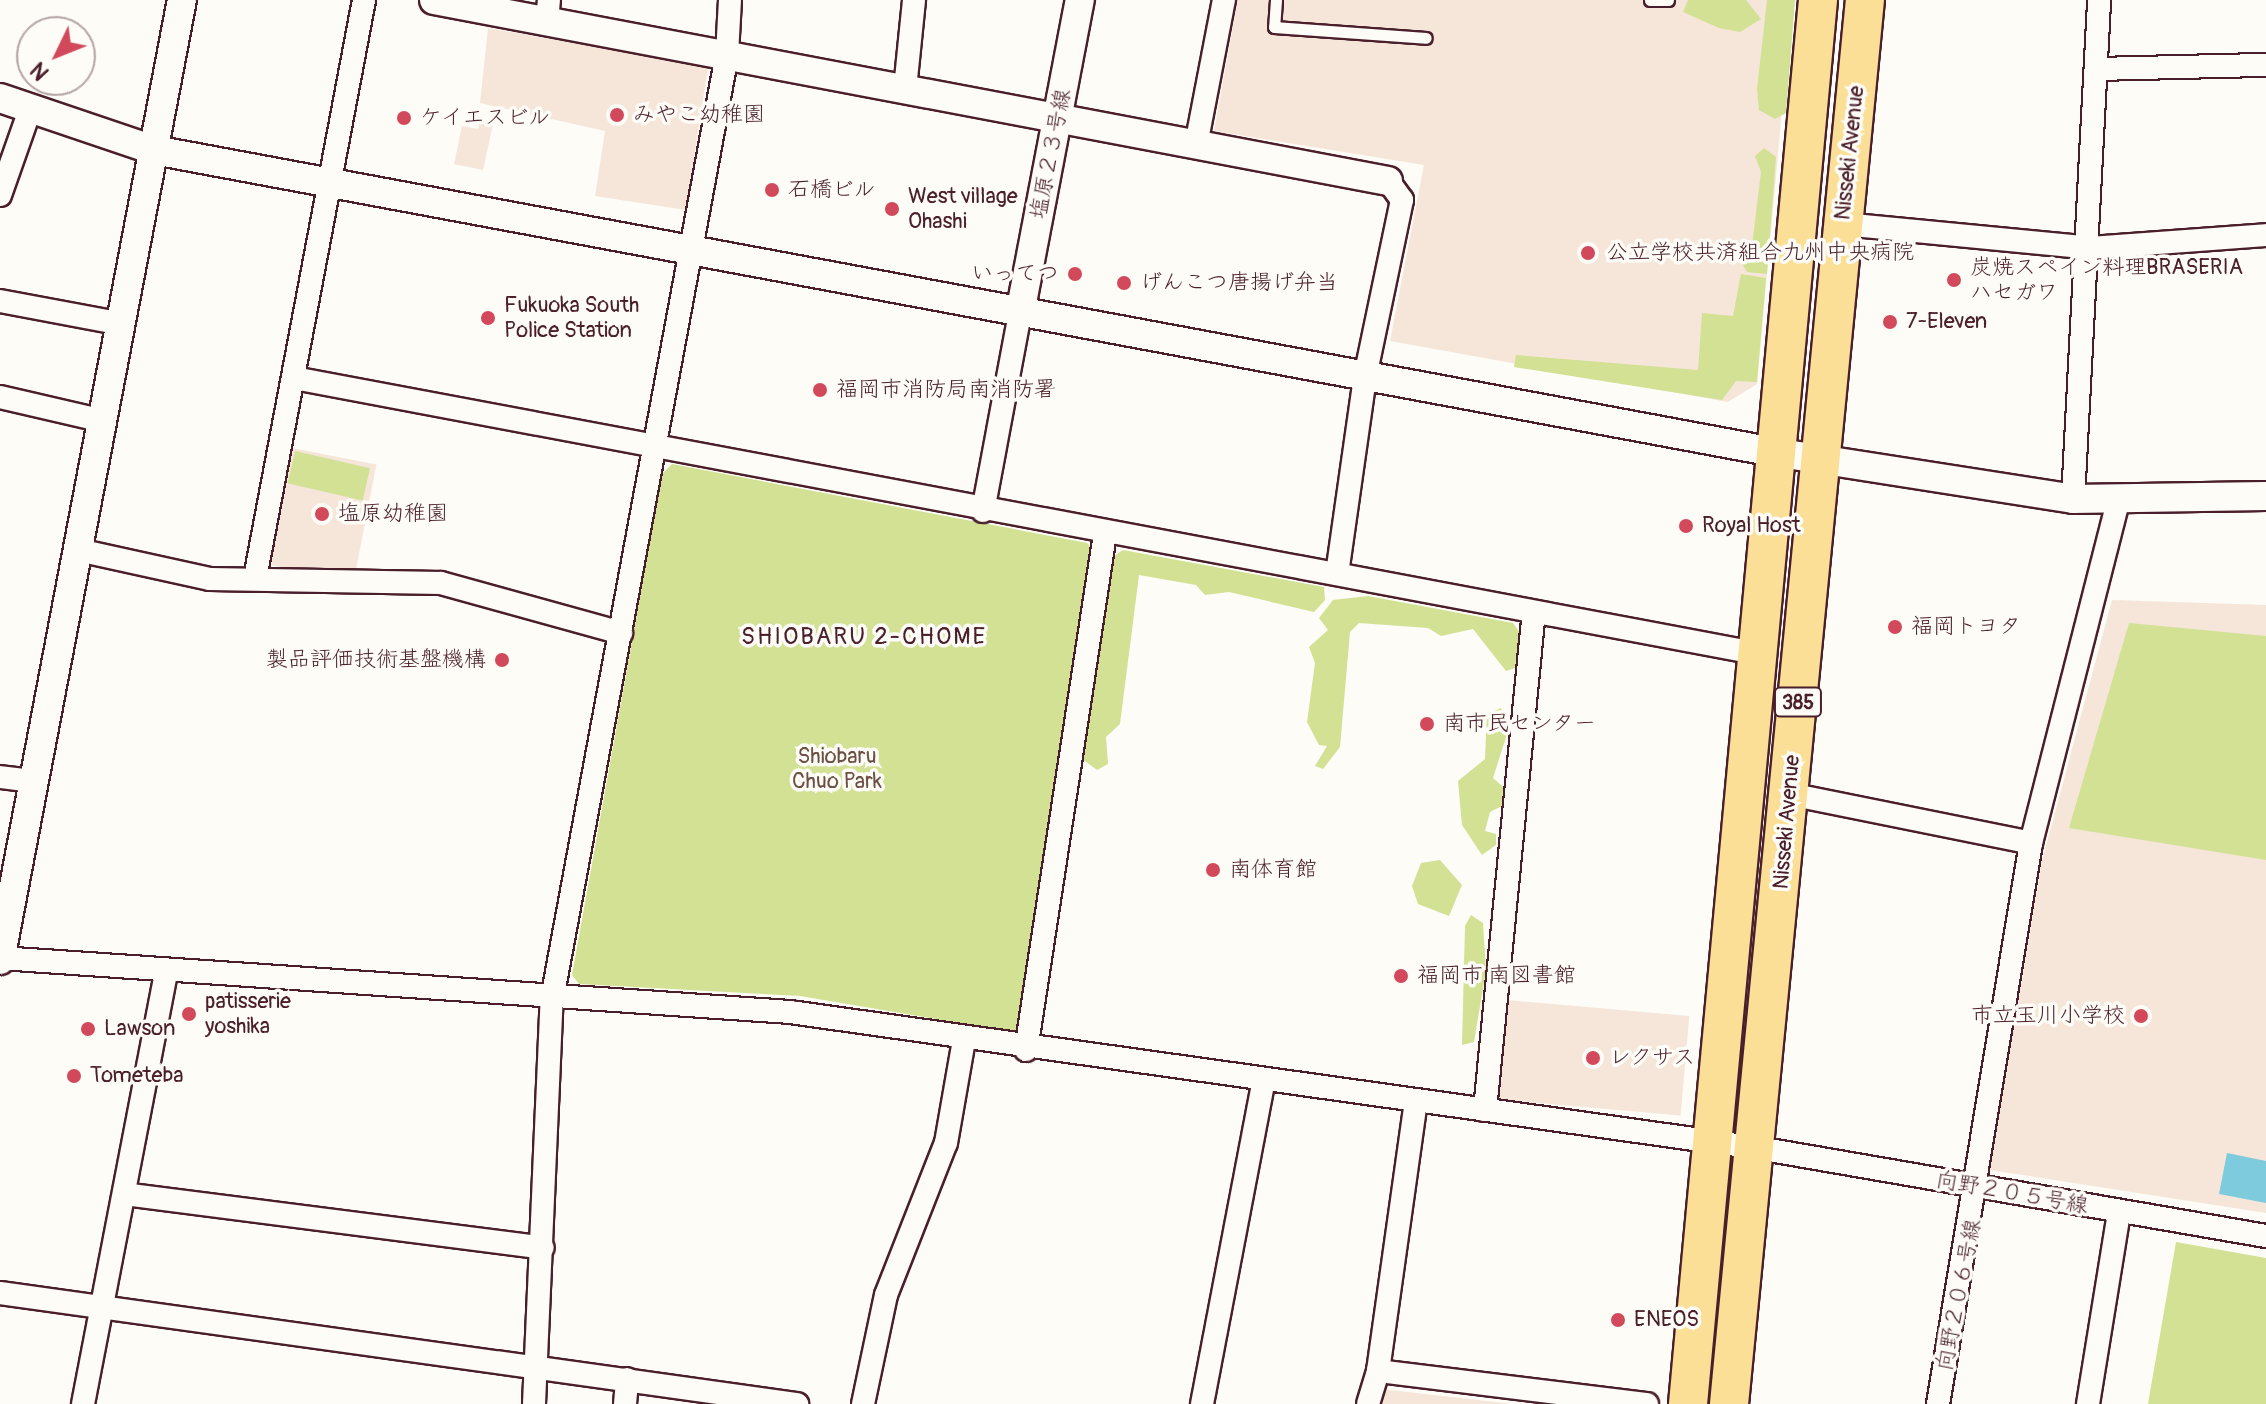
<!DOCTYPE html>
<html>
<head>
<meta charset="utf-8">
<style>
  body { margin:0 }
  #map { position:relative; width:2266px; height:1404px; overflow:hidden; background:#fdfcf7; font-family:Pangolin,"Klee One",sans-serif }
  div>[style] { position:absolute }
  .built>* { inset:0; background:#f5e6d9; transform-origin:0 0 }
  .green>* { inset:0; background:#d2e194; transform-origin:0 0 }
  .water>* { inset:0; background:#7fcbde }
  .roads { filter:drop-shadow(2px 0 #4a1f2b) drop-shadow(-2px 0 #4a1f2b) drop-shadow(0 2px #4a1f2b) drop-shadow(0 -2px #4a1f2b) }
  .service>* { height:11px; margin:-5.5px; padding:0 5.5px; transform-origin:5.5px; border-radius:5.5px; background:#fdfcf7 }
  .minor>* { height:22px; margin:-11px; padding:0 11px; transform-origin:11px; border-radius:11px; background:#fdfcf7 }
  .tertiary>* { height:28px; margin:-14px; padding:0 14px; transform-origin:14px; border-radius:14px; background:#fdfcf7 }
  .trunk>* { height:38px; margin:-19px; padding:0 19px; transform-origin:19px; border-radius:19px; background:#fbdf96 }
  .dots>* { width:22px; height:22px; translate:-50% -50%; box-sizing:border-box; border:4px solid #fdfcf7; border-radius:50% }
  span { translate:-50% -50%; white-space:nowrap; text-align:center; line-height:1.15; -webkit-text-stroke:7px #fdfcf7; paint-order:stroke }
  .shield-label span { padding:2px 6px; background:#fdfcf7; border:2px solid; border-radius:6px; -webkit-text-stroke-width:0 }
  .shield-label { font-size:20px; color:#4a1f2b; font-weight:700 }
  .poi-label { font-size:22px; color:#4a1f2b }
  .left { translate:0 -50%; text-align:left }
  .right { translate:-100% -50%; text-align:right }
  .street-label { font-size:22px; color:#4a1f2b }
  .park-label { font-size:22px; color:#6c5045 }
  .neighbourhood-label { font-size:24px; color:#4a1f2b; letter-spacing:2px }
  .north { position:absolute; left:16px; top:16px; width:80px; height:80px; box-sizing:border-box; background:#fdfcf7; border:2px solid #b5a4a5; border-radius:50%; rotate:227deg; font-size:22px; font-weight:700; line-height:32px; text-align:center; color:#4a1f2b }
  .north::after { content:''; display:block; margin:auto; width:28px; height:36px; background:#d1495b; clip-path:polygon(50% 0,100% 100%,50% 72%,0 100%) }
</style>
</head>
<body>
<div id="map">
  <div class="built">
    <div style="clip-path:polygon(1238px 0,1792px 0,1757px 384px,1728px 402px,1390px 341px,1424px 165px,1214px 131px)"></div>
    <div style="clip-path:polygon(488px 28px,708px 67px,686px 210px,595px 196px,605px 131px,480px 103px)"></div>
    <div style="clip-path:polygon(480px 121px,493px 124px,483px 170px,454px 164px,462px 126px,478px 129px)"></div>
    <div style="left:292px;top:448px;width:86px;height:119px;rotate:11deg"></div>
    <div style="clip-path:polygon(2112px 600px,2266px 605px,2266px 1213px,1990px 1170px,2042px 861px)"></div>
    <div style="left:1507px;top:1000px;width:183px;height:100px;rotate:5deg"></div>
    <div style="clip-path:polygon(1381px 1389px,1513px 1404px,1377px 1404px)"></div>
  </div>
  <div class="green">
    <div style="clip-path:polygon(1688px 0,1746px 0,1761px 19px,1740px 32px,1719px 28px,1683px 12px)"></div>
    <div style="clip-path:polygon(1767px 0,1795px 0,1786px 113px,1775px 119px,1759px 110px,1757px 89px)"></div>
    <div style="clip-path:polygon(1764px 148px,1776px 157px,1767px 274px,1747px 272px,1739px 258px,1752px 246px,1761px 172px,1755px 156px)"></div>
    <div style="clip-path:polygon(1741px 274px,1766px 278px,1757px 382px,1736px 381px,1722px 400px,1514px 367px,1516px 355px,1698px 370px,1702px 313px,1733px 316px)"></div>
    <div style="left:295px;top:451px;width:77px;height:33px;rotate:13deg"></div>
    <div style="clip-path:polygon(672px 464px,1087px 543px,1095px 551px,1025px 1023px,1013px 1032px,800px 996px,579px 984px,572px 975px,662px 474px)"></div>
    <div style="clip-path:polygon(1123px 550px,1324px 587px,1325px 600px,1314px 612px,1229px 592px,1205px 595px,1196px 585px,1139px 575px,1120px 724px,1106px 737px,1108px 764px,1097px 770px,1081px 758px,1114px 556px)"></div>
    <div style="clip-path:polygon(1368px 596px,1513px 623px,1520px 633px,1515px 668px,1506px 671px,1473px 629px,1441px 636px,1428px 628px,1359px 623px,1350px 632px,1340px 747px,1323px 769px,1315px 766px,1327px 746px,1319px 745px,1307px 722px,1315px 663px,1309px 647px,1328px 630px,1319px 618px,1333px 600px)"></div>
    <div style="clip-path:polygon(2129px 623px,2266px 636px,2266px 860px,2069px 828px)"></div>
    <div style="clip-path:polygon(1501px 708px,1508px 731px,1493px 778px,1503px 787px,1502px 806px,1490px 812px,1485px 831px,1496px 834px,1496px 845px,1482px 855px,1462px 825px,1458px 781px,1485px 759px,1487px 714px)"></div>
    <div style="clip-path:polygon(1440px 860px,1462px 885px,1449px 916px,1418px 904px,1412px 886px,1421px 863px)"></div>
    <div style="clip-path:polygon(1471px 915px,1483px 923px,1486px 970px,1474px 1042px,1462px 1045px,1465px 926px)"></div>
    <div style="clip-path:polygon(2176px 1242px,2266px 1258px,2266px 1404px,2148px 1404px)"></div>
  </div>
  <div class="water">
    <div style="clip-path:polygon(2227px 1153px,2266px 1161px,2266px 1203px,2219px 1194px)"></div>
  </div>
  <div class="roads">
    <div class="service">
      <div style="left:1276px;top:0;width:27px;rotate:94deg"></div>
      <div style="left:1274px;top:27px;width:152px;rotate:4.1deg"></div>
      <div style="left:1650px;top:0;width:18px"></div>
    </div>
    <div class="minor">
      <div style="left:547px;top:22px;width:22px;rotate:-85deg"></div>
      <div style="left:2097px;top:69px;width:169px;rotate:-1.4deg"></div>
      <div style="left:905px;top:89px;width:89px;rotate:-84.2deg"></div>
      <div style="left:1196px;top:145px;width:148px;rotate:-79.1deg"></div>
      <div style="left:0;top:195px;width:90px;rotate:-70.6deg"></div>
      <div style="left:1843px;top:224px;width:248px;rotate:5.5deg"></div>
      <div style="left:2090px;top:248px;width:176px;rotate:-4.2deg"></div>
      <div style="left:0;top:301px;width:120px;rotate:10.6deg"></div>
      <div style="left:294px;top:378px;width:1492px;rotate:10.66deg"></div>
      <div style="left:0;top:397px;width:103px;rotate:13deg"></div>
      <div style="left:2073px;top:499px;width:500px;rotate:-87deg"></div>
      <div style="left:983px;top:511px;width:207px;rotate:-79.4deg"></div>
      <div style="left:78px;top:550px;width:135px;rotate:12.4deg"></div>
      <div style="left:210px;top:579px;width:231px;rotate:1deg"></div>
      <div style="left:441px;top:583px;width:187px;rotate:15.5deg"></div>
      <div style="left:1337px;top:574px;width:199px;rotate:-81.9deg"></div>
      <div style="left:1365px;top:377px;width:181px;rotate:-78.2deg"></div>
      <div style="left:1402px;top:200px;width:24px;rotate:-126deg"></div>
      <div style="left:255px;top:578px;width:588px;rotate:-79.32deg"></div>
      <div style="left:0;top:777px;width:34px;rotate:7deg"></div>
      <div style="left:1789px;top:794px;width:247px;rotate:11.4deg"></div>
      <div style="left:0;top:958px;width:792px;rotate:3.91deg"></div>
      <div style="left:790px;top:1012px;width:978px;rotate:8deg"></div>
      <div style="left:1758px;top:1148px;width:516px;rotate:9.83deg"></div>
      <div style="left:1026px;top:1050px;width:522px;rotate:-81.3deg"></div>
      <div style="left:1485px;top:1110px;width:498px;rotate:-84.4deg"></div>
      <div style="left:124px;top:1194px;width:422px;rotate:7.3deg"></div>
      <div style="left:0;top:1293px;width:805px;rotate:7.93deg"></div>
      <div style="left:1378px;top:1371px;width:273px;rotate:-82deg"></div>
      <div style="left:83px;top:1404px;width:439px;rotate:-79.1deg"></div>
      <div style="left:534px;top:1404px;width:405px;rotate:-87.5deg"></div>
      <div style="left:552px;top:999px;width:960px;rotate:-79.5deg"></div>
      <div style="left:727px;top:55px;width:55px;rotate:-86.9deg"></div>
      <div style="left:625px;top:1404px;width:25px;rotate:-85deg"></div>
      <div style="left:863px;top:1404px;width:111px;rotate:-78.1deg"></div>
      <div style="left:886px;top:1295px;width:163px;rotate:-68.5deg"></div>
      <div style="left:946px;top:1143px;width:105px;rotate:-80.1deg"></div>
      <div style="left:1202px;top:1404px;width:330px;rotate:-79.2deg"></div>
      <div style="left:1368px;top:1404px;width:34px;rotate:-73deg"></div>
      <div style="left:1378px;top:1371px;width:271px;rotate:7deg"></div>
      <div style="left:1938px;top:1404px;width:569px;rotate:-80.59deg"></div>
      <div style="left:2031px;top:843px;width:352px;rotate:-75.7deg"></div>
      <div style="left:2088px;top:1404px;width:194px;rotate:-80.8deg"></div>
    </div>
    <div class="tertiary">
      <div style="left:434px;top:0;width:971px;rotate:10.74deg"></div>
      <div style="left:0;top:98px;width:163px;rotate:18.7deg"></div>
      <div style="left:154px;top:150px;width:1654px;rotate:10.56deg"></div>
      <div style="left:1780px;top:453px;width:297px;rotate:8.9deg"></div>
      <div style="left:2073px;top:499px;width:193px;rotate:-0.9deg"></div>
      <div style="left:1021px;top:308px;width:314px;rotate:-79.2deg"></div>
      <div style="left:0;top:960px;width:977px;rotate:-79.27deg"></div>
    </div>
    <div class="trunk">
      <div style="left:1688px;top:1404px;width:1410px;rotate:-84.71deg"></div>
      <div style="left:1729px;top:1404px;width:1411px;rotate:-84.47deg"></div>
    </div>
  </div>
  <div class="dots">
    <div style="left:617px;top:115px;background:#d1495b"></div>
    <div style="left:404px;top:118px;background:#d1495b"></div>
    <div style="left:772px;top:190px;background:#d1495b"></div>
    <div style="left:892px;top:209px;background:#d1495b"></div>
    <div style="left:1588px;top:253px;background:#d1495b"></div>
    <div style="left:1075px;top:274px;background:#d1495b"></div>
    <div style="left:1954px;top:280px;background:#d1495b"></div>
    <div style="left:1124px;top:283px;background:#d1495b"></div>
    <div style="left:488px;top:318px;background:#d1495b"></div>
    <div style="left:1890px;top:322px;background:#d1495b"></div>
    <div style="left:820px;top:390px;background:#d1495b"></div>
    <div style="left:322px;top:514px;background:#d1495b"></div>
    <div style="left:1686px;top:526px;background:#d1495b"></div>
    <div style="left:1895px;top:627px;background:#d1495b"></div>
    <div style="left:502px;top:660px;background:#d1495b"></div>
    <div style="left:1427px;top:724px;background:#d1495b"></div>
    <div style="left:1213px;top:870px;background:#d1495b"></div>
    <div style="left:1401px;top:976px;background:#d1495b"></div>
    <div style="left:189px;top:1014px;background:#d1495b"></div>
    <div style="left:2141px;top:1016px;background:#d1495b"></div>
    <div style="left:88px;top:1029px;background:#d1495b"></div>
    <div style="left:1593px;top:1058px;background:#d1495b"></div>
    <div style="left:74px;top:1076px;background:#d1495b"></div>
    <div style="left:1618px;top:1320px;background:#d1495b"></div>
  </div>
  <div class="shield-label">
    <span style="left:1798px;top:702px">385</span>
  </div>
  <div class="poi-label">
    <span class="left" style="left:633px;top:115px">みやこ幼稚園</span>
    <span class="left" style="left:420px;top:118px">ケイエスビル</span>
    <span class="left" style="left:788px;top:190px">石橋ビル</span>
    <span class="left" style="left:908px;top:209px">West village<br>Ohashi</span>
    <span class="left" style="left:1606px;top:253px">公立学校共済組合九州中央病院</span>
    <span class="left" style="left:1970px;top:280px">炭焼スペイン料理BRASERIA<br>ハセガワ</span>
    <span class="right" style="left:1059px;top:274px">いってつ</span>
    <span class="left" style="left:1140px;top:283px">げんこつ唐揚げ弁当</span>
    <span class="left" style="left:504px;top:318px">Fukuoka South<br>Police Station</span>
    <span class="left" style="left:1906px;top:322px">7-Eleven</span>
    <span class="left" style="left:836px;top:390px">福岡市消防局南消防署</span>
    <span class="left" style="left:338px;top:514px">塩原幼稚園</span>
    <span class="left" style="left:1702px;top:526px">Royal Host</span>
    <span class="left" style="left:1911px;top:627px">福岡トヨタ</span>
    <span class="right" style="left:486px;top:660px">製品評価技術基盤機構</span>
    <span class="left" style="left:1443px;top:724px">南市民センター</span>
    <span class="left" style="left:1229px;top:870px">南体育館</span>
    <span class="left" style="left:1417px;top:976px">福岡市 南図書館</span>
    <span class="left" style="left:205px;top:1014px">patisserie<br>yoshika</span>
    <span class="right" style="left:2125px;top:1016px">市立玉川小学校</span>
    <span class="left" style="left:104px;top:1029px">Lawson</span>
    <span class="left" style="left:1609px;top:1058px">レクサス</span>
    <span class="left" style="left:90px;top:1076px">Tometeba</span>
    <span class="left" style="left:1634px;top:1320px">ENEOS</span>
  </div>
  <div class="street-label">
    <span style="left:1850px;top:153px;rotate:-84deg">Nisseki Avenue</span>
    <span style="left:1051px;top:154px;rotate:-79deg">塩原２３号線</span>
    <span style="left:1787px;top:822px;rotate:-85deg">Nisseki Avenue</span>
    <span style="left:2012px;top:1193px;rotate:10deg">向野２０５号線</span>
    <span style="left:1959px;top:1295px;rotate:-79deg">向野２０６号線</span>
  </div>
  <div class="park-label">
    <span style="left:837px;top:769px">Shiobaru<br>Chuo Park</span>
  </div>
  <div class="neighbourhood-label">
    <span style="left:864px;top:637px">SHIOBARU 2-CHOME</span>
  </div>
  <div class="north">N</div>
</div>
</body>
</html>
